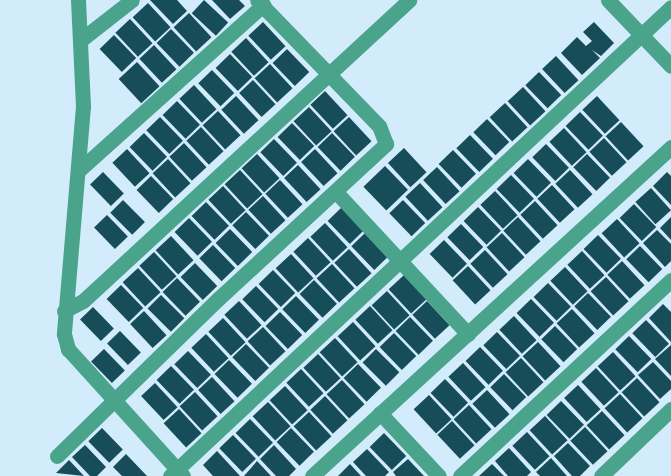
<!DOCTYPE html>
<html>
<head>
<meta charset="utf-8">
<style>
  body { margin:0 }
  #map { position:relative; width:671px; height:476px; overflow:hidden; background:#d3ecfb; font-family:Jost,sans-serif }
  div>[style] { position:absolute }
  .building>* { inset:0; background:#164d59; transform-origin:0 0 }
  .minor>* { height:15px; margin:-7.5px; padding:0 7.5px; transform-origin:7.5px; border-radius:7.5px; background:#4aa48c }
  span { translate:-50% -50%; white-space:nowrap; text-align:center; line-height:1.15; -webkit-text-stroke:6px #fff; paint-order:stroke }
</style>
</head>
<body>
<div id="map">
  <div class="building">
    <div style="clip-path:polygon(150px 0,177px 0,187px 11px,173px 24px)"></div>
    <div style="left:204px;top:0;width:33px;height:18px;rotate:43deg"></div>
    <div style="clip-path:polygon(212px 0,239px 0,245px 6px,230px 19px)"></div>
    <div style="left:148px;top:3px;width:33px;height:21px;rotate:47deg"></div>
    <div style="left:189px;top:13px;width:33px;height:21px;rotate:47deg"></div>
    <div style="left:130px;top:19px;width:33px;height:20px;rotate:47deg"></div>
    <div style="left:263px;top:22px;width:33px;height:20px;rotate:47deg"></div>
    <div style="clip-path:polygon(594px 22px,614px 43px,601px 56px,592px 50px,600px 58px,582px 75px,561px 53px,577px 37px,586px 46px,592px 41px,583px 32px)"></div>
    <div style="left:171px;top:29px;width:33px;height:20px;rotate:46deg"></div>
    <div style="left:114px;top:35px;width:32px;height:20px;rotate:46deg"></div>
    <div style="left:246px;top:38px;width:33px;height:20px;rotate:47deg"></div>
    <div style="left:154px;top:45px;width:33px;height:20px;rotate:47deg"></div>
    <div style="left:287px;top:49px;width:32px;height:20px;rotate:46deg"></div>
    <div style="left:230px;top:54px;width:32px;height:20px;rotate:46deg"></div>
    <div style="left:556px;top:56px;width:33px;height:19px;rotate:47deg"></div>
    <div style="left:137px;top:62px;width:33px;height:25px;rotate:47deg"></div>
    <div style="left:270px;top:64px;width:33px;height:21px;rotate:47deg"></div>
    <div style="left:212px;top:70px;width:32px;height:19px;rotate:46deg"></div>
    <div style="left:539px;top:72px;width:32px;height:19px;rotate:46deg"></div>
    <div style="left:253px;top:80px;width:33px;height:19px;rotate:47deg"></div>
    <div style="left:194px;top:85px;width:33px;height:20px;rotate:47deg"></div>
    <div style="left:523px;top:87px;width:33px;height:21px;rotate:47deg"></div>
    <div style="left:325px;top:91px;width:33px;height:20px;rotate:47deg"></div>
    <div style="left:236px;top:96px;width:33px;height:20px;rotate:47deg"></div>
    <div style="left:597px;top:96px;width:33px;height:20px;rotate:47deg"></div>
    <div style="left:177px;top:101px;width:33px;height:20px;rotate:46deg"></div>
    <div style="left:505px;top:103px;width:33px;height:21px;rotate:47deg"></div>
    <div style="left:309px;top:107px;width:33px;height:21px;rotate:47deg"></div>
    <div style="left:218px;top:111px;width:33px;height:21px;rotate:47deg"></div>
    <div style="left:580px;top:112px;width:33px;height:20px;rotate:46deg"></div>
    <div style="left:160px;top:117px;width:33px;height:19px;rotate:46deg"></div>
    <div style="left:349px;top:117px;width:33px;height:21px;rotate:47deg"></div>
    <div style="left:487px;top:119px;width:32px;height:19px;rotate:46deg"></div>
    <div style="left:621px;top:122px;width:33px;height:21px;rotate:47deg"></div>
    <div style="left:292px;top:123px;width:32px;height:20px;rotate:46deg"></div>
    <div style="left:201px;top:127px;width:33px;height:20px;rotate:47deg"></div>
    <div style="left:564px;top:128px;width:33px;height:20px;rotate:47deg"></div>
    <div style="left:144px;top:133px;width:33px;height:20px;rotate:46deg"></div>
    <div style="left:332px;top:133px;width:33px;height:20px;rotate:46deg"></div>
    <div style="left:470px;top:135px;width:33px;height:19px;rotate:46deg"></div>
    <div style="left:604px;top:138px;width:33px;height:20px;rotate:47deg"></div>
    <div style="left:274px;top:139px;width:33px;height:19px;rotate:46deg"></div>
    <div style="left:184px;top:143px;width:33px;height:20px;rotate:47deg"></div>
    <div style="left:546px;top:144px;width:33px;height:19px;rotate:46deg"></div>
    <div style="left:404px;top:148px;width:33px;height:22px;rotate:47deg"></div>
    <div style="left:127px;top:149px;width:33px;height:20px;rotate:47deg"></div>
    <div style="left:315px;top:149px;width:33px;height:19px;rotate:47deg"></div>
    <div style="left:453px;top:150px;width:33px;height:20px;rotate:46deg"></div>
    <div style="left:257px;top:154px;width:33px;height:21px;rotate:47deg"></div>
    <div style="left:587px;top:154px;width:33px;height:19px;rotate:46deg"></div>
    <div style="left:168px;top:159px;width:33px;height:21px;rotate:47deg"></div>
    <div style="left:528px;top:159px;width:33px;height:20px;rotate:46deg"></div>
    <div style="left:298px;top:165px;width:33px;height:19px;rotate:47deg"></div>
    <div style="left:385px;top:166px;width:33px;height:30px;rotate:46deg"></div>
    <div style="left:437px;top:167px;width:33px;height:19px;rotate:47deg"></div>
    <div style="left:240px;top:170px;width:33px;height:21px;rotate:47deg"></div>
    <div style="left:570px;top:170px;width:33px;height:20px;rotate:47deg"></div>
    <div style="left:103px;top:172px;width:30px;height:18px;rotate:46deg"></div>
    <div style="clip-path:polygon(667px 172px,671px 176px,671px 205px,653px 186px)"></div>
    <div style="left:511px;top:175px;width:33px;height:20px;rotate:46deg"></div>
    <div style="left:151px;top:176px;width:32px;height:20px;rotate:46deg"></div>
    <div style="left:280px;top:180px;width:33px;height:20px;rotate:47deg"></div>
    <div style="left:420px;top:183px;width:33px;height:20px;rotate:47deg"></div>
    <div style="left:552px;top:185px;width:33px;height:20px;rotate:47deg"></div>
    <div style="left:223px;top:186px;width:33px;height:20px;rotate:47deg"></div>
    <div style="left:651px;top:188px;width:30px;height:21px;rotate:48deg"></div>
    <div style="left:495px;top:191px;width:33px;height:20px;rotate:47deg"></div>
    <div style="left:263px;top:196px;width:33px;height:20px;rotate:47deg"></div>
    <div style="left:123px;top:200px;width:31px;height:18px;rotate:45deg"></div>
    <div style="left:403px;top:200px;width:32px;height:19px;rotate:46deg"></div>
    <div style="left:535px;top:201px;width:33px;height:20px;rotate:47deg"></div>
    <div style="left:206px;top:202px;width:33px;height:20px;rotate:46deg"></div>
    <div style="left:634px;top:204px;width:32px;height:20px;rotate:46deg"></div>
    <div style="left:342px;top:207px;width:32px;height:20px;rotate:46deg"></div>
    <div style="left:478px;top:207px;width:33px;height:20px;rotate:46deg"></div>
    <div style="left:246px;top:212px;width:33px;height:19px;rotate:46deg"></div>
    <div style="left:107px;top:215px;width:30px;height:18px;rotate:46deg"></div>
    <div style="left:518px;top:217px;width:33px;height:20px;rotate:47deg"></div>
    <div style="clip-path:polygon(671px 217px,671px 240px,660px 228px)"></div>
    <div style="left:189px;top:218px;width:33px;height:20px;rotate:46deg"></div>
    <div style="left:617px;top:219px;width:33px;height:21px;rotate:47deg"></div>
    <div style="left:325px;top:223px;width:33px;height:20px;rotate:47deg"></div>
    <div style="left:461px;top:224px;width:32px;height:19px;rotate:46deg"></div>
    <div style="left:230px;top:229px;width:32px;height:20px;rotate:46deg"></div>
    <div style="clip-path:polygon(657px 230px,671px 244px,671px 261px,665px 267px,643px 243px)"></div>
    <div style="left:365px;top:233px;width:33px;height:19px;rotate:46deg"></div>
    <div style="left:502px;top:233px;width:33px;height:21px;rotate:47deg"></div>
    <div style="left:598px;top:235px;width:33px;height:20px;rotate:46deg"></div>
    <div style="left:171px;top:236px;width:33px;height:21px;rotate:47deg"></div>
    <div style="left:308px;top:238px;width:33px;height:20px;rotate:47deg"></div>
    <div style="left:444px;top:240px;width:33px;height:20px;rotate:46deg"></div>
    <div style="left:213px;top:245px;width:32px;height:19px;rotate:46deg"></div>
    <div style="left:640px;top:246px;width:32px;height:19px;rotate:46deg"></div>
    <div style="left:349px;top:249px;width:33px;height:20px;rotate:47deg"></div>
    <div style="left:485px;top:250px;width:33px;height:20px;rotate:47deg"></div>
    <div style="left:582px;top:251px;width:33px;height:20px;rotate:47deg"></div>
    <div style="left:154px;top:252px;width:33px;height:20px;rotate:47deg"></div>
    <div style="left:291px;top:254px;width:33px;height:21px;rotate:47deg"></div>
    <div style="left:622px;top:261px;width:33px;height:20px;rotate:47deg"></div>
    <div style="left:195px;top:263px;width:32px;height:20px;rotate:46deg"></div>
    <div style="left:332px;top:264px;width:33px;height:21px;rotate:47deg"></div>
    <div style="left:468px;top:266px;width:33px;height:21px;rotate:47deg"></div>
    <div style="left:565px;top:267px;width:33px;height:20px;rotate:47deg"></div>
    <div style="left:138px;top:268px;width:33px;height:21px;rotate:47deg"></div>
    <div style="left:273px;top:270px;width:32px;height:20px;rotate:46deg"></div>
    <div style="left:404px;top:275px;width:33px;height:21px;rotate:47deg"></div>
    <div style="left:606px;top:277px;width:33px;height:21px;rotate:47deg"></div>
    <div style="left:177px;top:278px;width:33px;height:20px;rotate:46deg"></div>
    <div style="left:314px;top:280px;width:33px;height:20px;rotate:46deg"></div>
    <div style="left:548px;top:283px;width:33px;height:20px;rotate:46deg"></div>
    <div style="left:121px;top:285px;width:32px;height:20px;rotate:46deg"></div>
    <div style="left:256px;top:286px;width:32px;height:19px;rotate:46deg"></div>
    <div style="left:387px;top:291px;width:33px;height:21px;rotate:47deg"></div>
    <div style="left:588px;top:293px;width:33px;height:19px;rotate:46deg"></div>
    <div style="left:161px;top:295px;width:33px;height:19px;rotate:45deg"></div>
    <div style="left:296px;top:296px;width:33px;height:19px;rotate:46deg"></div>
    <div style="left:531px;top:299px;width:33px;height:20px;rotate:46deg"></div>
    <div style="left:239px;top:301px;width:33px;height:20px;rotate:47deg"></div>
    <div style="left:427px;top:301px;width:33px;height:20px;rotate:47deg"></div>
    <div style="clip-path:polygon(663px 304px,671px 312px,671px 342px,649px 318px)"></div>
    <div style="left:370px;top:306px;width:33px;height:20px;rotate:47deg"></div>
    <div style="left:93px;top:307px;width:30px;height:18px;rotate:46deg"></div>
    <div style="left:572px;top:309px;width:33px;height:21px;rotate:47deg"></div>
    <div style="left:144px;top:311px;width:33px;height:19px;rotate:47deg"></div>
    <div style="left:280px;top:312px;width:32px;height:20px;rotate:46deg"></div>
    <div style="left:514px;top:316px;width:33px;height:20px;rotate:47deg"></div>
    <div style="left:410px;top:317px;width:33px;height:20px;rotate:46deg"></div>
    <div style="left:223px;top:318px;width:33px;height:20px;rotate:47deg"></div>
    <div style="left:646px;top:320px;width:33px;height:19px;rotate:46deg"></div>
    <div style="left:353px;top:322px;width:33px;height:21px;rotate:47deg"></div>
    <div style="left:555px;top:326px;width:32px;height:19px;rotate:46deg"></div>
    <div style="left:263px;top:327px;width:33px;height:21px;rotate:47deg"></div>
    <div style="left:120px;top:331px;width:30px;height:18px;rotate:46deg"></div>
    <div style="left:497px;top:332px;width:33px;height:19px;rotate:46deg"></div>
    <div style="left:394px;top:333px;width:32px;height:20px;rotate:46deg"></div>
    <div style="left:206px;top:334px;width:33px;height:20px;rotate:47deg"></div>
    <div style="left:629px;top:336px;width:32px;height:19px;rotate:46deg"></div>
    <div style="left:335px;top:338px;width:33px;height:21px;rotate:47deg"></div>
    <div style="left:538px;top:342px;width:33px;height:21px;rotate:47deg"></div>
    <div style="left:246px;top:344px;width:33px;height:19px;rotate:46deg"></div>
    <div style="clip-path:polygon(671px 345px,671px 376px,655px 359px)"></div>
    <div style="left:480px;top:347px;width:33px;height:20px;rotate:46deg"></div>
    <div style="left:104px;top:349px;width:30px;height:18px;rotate:46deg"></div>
    <div style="left:376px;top:349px;width:33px;height:19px;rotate:45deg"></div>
    <div style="left:188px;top:351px;width:33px;height:19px;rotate:46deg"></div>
    <div style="left:613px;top:352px;width:33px;height:21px;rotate:47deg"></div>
    <div style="left:318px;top:354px;width:33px;height:20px;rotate:47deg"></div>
    <div style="left:521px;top:358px;width:33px;height:21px;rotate:47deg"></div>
    <div style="left:229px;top:360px;width:33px;height:20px;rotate:46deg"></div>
    <div style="clip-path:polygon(653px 362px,671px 381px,671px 389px,660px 399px,638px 375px)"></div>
    <div style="left:463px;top:363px;width:33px;height:20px;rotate:47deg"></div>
    <div style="left:358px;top:364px;width:33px;height:20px;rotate:46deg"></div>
    <div style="left:171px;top:366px;width:33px;height:20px;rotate:46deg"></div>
    <div style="left:596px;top:368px;width:33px;height:20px;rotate:47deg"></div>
    <div style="left:301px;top:369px;width:33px;height:20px;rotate:47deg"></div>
    <div style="left:504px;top:374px;width:32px;height:19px;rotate:46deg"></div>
    <div style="left:212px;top:377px;width:33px;height:19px;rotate:47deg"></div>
    <div style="left:637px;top:378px;width:33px;height:21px;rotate:47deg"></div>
    <div style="left:445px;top:379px;width:33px;height:20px;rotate:46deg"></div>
    <div style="left:342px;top:380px;width:33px;height:21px;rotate:47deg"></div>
    <div style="left:155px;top:383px;width:33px;height:19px;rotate:47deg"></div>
    <div style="left:578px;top:385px;width:33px;height:19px;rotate:47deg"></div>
    <div style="left:285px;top:386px;width:33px;height:21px;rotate:47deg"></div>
    <div style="left:487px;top:390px;width:33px;height:20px;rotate:47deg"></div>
    <div style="left:195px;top:392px;width:33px;height:21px;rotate:47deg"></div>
    <div style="left:620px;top:394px;width:33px;height:21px;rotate:47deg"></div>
    <div style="left:429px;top:395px;width:33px;height:21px;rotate:47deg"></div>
    <div style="left:325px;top:396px;width:33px;height:20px;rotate:47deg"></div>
    <div style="left:561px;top:401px;width:33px;height:20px;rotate:46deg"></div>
    <div style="left:268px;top:402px;width:33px;height:21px;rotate:47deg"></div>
    <div style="left:469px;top:405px;width:33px;height:21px;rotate:47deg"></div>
    <div style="left:179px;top:409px;width:33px;height:21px;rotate:47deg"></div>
    <div style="left:602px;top:411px;width:33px;height:21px;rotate:47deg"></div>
    <div style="left:309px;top:412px;width:33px;height:21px;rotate:47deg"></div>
    <div style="left:545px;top:416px;width:33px;height:21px;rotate:47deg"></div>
    <div style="left:250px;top:419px;width:33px;height:20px;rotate:46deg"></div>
    <div style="left:452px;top:421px;width:33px;height:20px;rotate:47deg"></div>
    <div style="left:585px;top:427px;width:33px;height:20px;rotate:47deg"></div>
    <div style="left:102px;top:428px;width:30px;height:19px;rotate:46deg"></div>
    <div style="left:291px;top:428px;width:33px;height:20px;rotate:46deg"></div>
    <div style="left:527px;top:432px;width:33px;height:20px;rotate:47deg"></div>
    <div style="left:384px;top:433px;width:32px;height:20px;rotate:46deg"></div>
    <div style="left:233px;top:435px;width:33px;height:19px;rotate:46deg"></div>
    <div style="clip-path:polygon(568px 443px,590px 466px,580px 476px,572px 476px,554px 456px)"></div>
    <div style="clip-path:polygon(85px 445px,106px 467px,97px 476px,90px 476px,72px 457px)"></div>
    <div style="clip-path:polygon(274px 445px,296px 469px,289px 476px,276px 476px,260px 459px)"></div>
    <div style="clip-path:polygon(509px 448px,531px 472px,527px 476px,508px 476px,495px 461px)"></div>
    <div style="clip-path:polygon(367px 449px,389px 472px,385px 476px,366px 476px,353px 462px)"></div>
    <div style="clip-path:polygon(217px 451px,240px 476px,213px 476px,203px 465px)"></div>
    <div style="clip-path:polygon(126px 454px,147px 476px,122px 476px,113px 467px)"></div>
    <div style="clip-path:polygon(551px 458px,567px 476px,540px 476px,536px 472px)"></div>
    <div style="clip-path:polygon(408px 459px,424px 476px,396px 476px,393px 472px)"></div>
    <div style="clip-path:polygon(69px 460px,84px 476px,56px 473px)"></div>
    <div style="clip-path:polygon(257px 461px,271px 476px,244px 476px)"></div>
    <div style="clip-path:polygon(350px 464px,361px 476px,338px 476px)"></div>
    <div style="clip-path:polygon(492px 464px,504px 476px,479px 476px)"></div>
  </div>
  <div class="minor">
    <div style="left:78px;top:0;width:106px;rotate:87.3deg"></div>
    <div style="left:83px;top:106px;width:229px;rotate:94.8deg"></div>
    <div style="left:64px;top:334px;width:16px;rotate:75deg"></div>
    <div style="left:68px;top:349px;width:171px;rotate:47.8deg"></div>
    <div style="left:608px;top:0;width:91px;rotate:46.3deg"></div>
    <div style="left:82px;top:39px;width:63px;rotate:-38deg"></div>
    <div style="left:78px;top:171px;width:249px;rotate:-41.9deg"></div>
    <div style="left:336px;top:192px;width:194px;rotate:47.1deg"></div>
    <div style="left:64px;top:311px;width:21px;rotate:-28deg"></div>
    <div style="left:83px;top:301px;width:444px;rotate:-42.7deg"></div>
    <div style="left:380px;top:413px;width:86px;rotate:46.9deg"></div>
    <div style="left:57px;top:456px;width:225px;rotate:-44.3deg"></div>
    <div style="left:218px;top:299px;width:229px;rotate:-42.7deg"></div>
    <div style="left:386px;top:144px;width:19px;rotate:-111deg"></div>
    <div style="left:379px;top:126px;width:175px;rotate:-134.1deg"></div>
    <div style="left:170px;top:476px;width:686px;rotate:-43.11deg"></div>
    <div style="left:312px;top:476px;width:487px;rotate:-42.5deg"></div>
    <div style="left:460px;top:476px;width:288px;rotate:-42.9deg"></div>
    <div style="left:601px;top:476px;width:97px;rotate:-43.7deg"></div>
  </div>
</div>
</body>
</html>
